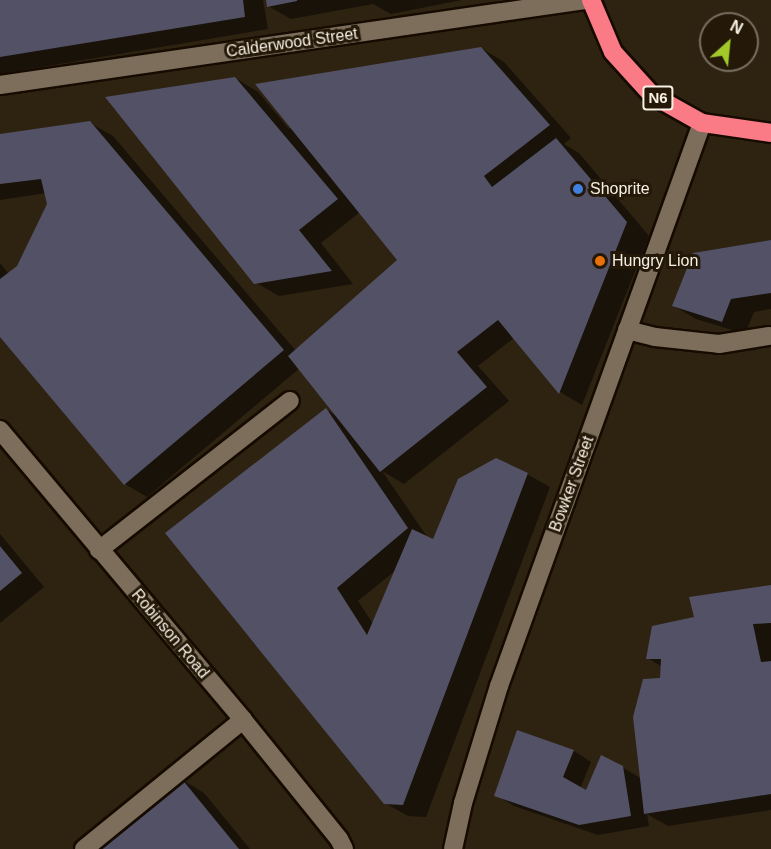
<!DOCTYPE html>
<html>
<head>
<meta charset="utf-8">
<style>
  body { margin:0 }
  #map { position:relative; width:771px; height:849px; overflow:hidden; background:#2e2211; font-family:Helvetica,sans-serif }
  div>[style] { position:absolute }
  .shadow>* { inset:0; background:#0007 }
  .building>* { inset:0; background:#525166 }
  .roads { filter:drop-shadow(2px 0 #160b00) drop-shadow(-2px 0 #160b00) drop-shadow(0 2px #160b00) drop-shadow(0 -2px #160b00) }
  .minor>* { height:18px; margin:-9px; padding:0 9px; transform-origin:9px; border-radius:9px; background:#7c6e5b }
  .highway>* { height:18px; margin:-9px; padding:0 9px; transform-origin:9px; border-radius:9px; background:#fa7a86 }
  .dots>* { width:16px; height:16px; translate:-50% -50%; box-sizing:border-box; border:3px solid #241908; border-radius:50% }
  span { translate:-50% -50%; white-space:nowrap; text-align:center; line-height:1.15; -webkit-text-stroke:6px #241908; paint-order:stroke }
  .shield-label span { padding:2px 4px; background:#241908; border:2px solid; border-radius:4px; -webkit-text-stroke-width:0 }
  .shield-label { font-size:15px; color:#f8f0e5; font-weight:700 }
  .street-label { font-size:16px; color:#f8f0e5 }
  .poi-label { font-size:16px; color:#f8f0e5 }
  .left { translate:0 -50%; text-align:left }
  .north { position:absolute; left:699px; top:12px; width:60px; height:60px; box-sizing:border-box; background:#241908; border:2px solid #796f60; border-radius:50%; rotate:27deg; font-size:16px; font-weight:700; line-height:24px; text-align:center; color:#f8f0e5 }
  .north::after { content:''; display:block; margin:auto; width:21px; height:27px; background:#a1c92a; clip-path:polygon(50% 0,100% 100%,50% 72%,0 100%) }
</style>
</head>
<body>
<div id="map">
  <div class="shadow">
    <div style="clip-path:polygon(0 0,263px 0,268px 29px,0 74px)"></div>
    <div style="clip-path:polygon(267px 0,462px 0,391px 14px,373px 4px,291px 19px,268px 6px)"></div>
    <div style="clip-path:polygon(evenodd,481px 48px,504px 62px,571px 138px,564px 144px,579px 153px,649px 236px,582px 405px,560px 392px,514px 338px,478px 366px,509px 401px,404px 484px,382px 471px,428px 538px,434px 541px,527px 474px,550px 487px,426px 817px,408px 816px,385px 803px,167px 533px,326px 410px,339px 417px,300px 368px,147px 497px,125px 484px,0 334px,0 263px,9px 274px,18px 267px,48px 205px,46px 193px,0 200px,0 136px,90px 123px,113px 136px,296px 351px,399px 261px,360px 212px,321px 243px,353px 284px,279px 296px,255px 282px,235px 78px,258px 92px,289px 129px,481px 48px,396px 570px,373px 624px,358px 601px,396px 570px)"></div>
    <div style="clip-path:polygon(771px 241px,771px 309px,754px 312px,745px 334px,696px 319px,674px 306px)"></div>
    <div style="clip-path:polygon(0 534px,44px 587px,0 623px)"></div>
    <div style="clip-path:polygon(771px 586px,771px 810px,668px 826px,647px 814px,649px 826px,598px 835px,514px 806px,496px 795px,518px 732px,574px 751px,591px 762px,580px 789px,587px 792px,622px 767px,642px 779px,662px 679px,662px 667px,648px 658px,696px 618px)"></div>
    <div style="clip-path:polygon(181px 779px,204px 793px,250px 849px,96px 849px)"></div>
  </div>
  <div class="building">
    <div style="clip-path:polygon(0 0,243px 0,245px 17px,0 57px)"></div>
    <div style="clip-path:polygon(266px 0,297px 0,297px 1px,267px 7px)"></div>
    <div style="clip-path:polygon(481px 47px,550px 125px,484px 176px,492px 187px,556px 138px,627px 222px,559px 394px,498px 320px,457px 352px,487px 387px,380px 472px,288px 356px,397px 260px,255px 84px)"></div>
    <div style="clip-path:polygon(235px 77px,338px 199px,299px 230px,332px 271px,254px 284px,105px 97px)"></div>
    <div style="clip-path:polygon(90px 121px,284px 350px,124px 485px,0 337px,0 279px,17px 266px,47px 204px,41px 179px,0 184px,0 134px)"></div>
    <div style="clip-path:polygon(771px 240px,771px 293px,731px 299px,722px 322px,672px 306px,693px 253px)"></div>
    <div style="clip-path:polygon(326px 408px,408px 528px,337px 588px,367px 635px,412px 529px,433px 539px,458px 479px,496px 458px,528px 473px,403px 805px,384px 804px,165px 533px)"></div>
    <div style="clip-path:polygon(0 546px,22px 573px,0 591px)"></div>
    <div style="clip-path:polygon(771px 585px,771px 623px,753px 624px,761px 662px,771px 661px,771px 794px,644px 814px,633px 717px,643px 679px,660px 678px,661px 659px,646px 659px,652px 626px,694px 617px,689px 597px)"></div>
    <div style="clip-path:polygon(517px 730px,574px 750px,563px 777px,586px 790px,601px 755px,623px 766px,631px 816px,579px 825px,494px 796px)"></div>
    <div style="clip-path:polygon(181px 778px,239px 849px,93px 849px)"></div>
  </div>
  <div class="roads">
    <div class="minor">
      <div style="left:0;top:85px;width:591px;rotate:-8.27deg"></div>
      <div style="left:627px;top:330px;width:29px;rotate:14deg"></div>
      <div style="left:655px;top:337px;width:64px;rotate:6.2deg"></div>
      <div style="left:719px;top:344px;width:51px;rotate:-9.1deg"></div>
      <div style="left:0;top:430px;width:378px;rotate:50deg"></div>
      <div style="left:243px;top:720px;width:153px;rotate:51.1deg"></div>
      <div style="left:339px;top:839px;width:11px;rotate:63deg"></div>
      <div style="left:99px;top:550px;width:242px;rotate:-38deg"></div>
      <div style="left:84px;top:849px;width:205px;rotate:-39.1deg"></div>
      <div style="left:453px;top:849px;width:47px;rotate:-77.7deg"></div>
      <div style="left:463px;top:803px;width:122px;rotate:-72.9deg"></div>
      <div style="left:499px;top:686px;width:598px;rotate:-70.17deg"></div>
    </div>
    <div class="highway">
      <div style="left:591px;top:0;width:56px;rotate:67.1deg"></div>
      <div style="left:613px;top:52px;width:58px;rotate:47.8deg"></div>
      <div style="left:652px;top:95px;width:57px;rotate:29.2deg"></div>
      <div style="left:702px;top:123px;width:70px;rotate:8.2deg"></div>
    </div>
  </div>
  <div class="dots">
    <div style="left:578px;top:189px;background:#3f7fe0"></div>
    <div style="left:600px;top:261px;background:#e8710a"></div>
  </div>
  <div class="shield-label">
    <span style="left:658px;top:98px">N6</span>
  </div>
  <div class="street-label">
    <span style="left:292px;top:43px;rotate:-8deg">Calderwood Street</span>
    <span style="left:572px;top:484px;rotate:-70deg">Bowker Street</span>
    <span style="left:170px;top:634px;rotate:50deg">Robinson Road</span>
  </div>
  <div class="poi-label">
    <span class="left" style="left:590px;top:189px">Shoprite</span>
    <span class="left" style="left:612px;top:261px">Hungry Lion</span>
  </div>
  <div class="north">N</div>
</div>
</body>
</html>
